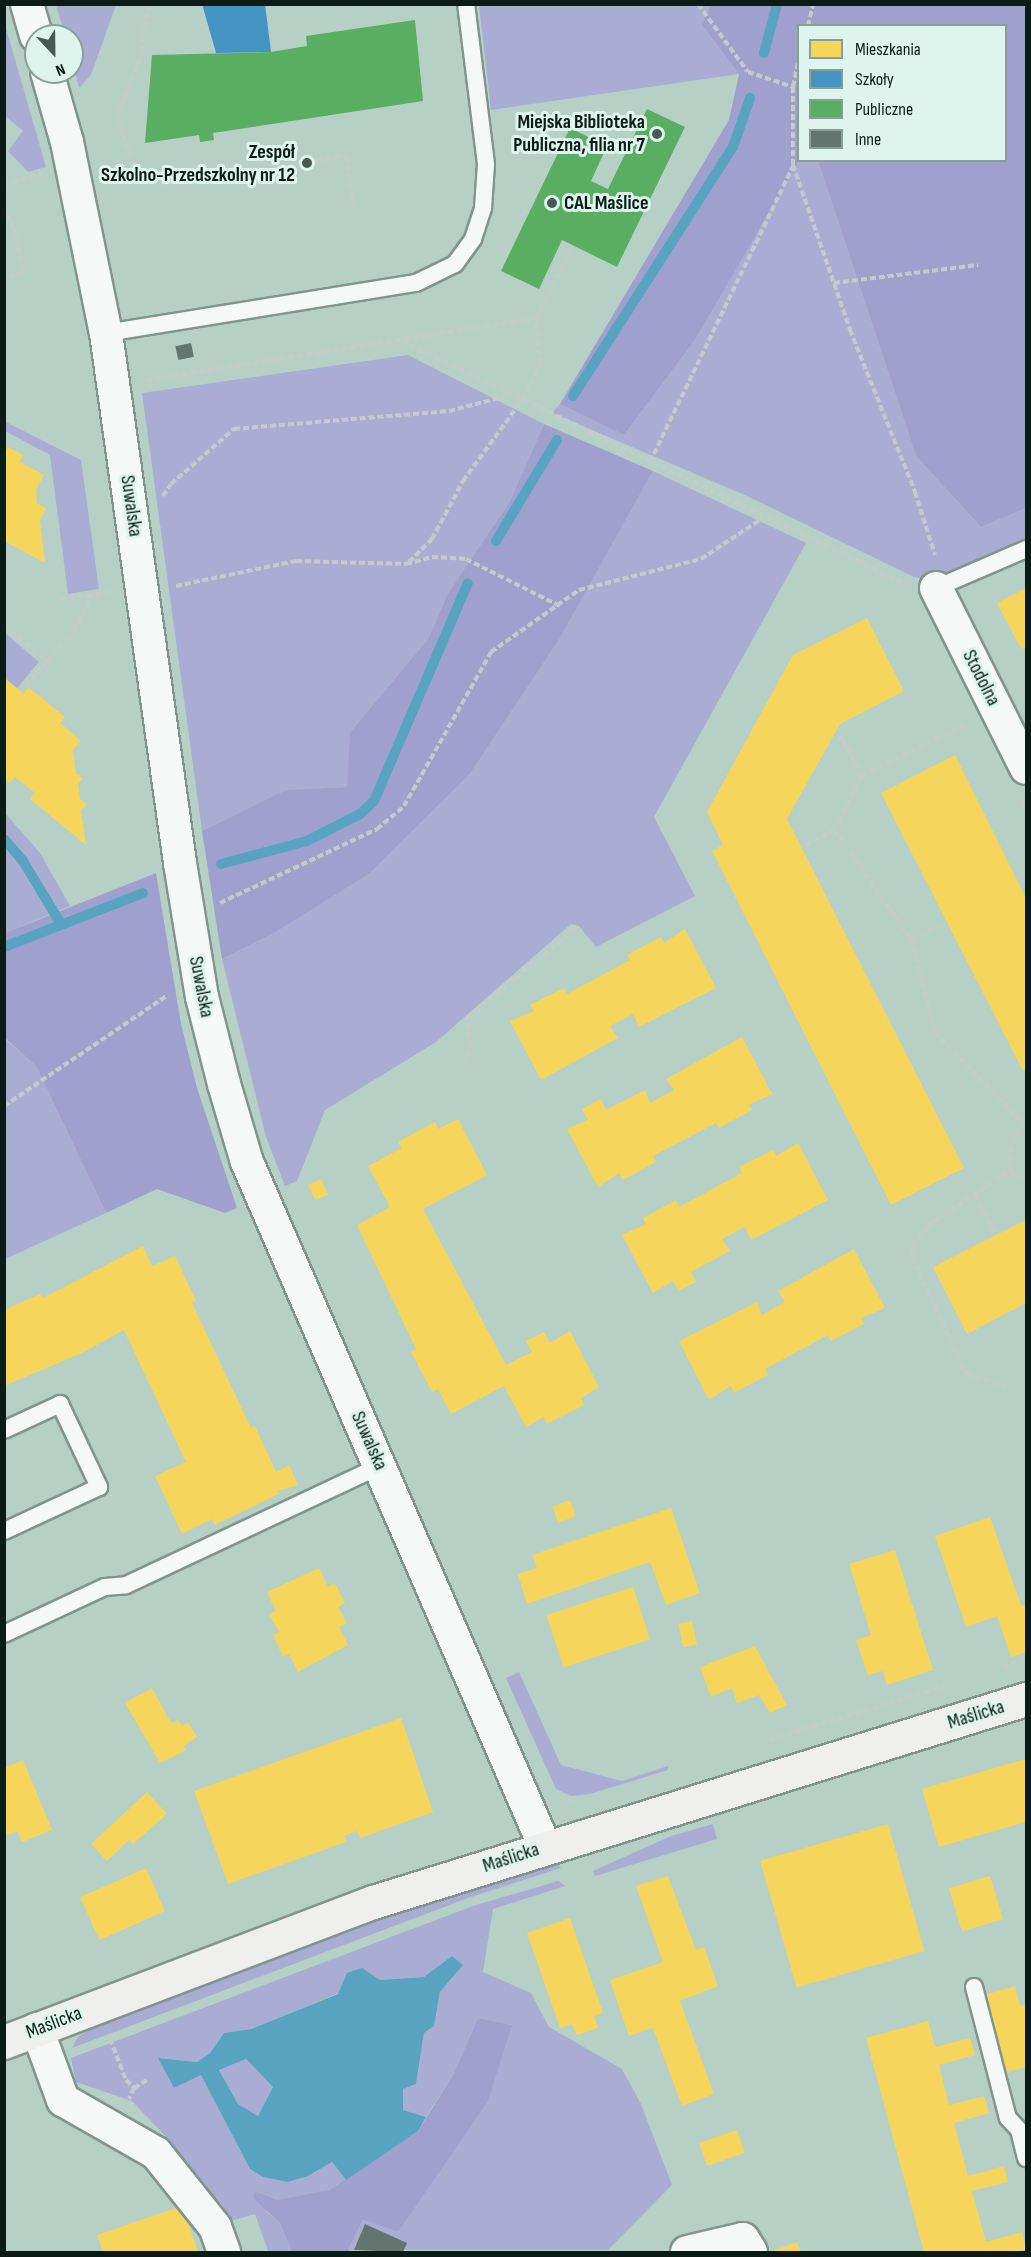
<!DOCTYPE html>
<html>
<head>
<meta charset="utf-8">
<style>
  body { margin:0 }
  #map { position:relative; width:1031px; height:2257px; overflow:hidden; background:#b6d0c6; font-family:"Sofia Sans Condensed",sans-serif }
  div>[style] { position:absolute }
  .green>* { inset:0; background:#aaadd3 }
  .forest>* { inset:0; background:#9fa0ce }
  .water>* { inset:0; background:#58a4c0 }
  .homes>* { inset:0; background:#f6d55c; transform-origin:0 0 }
  .schools>* { inset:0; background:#4393c3 }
  .public>* { inset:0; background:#5aae61 }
  .stream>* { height:10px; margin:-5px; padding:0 5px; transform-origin:5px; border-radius:5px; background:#58a4c0 }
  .building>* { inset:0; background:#64746f; transform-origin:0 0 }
  .path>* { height:4px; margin-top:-2px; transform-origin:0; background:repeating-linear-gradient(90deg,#c4ccc9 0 6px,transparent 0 9px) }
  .roads { filter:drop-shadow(2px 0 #81958d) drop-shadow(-2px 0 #81958d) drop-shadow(0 2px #81958d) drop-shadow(0 -2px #81958d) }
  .lane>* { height:16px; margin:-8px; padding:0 8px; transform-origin:8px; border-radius:8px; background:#f4f8f6 }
  .street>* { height:32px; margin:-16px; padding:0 16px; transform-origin:16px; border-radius:16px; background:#f4f8f6 }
  .secondary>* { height:33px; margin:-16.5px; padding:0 16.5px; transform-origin:16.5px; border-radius:16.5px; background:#eff0ed }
  .dots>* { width:16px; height:16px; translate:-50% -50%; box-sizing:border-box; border:3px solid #def5ed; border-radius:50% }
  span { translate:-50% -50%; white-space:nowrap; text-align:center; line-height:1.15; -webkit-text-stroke:6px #def5ed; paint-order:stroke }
  .poi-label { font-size:20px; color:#0b1c17; font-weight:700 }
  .right { translate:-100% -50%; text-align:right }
  .left { translate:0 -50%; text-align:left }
  .street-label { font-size:20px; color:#0b1c17 }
  .frame { position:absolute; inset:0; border:6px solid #0b1c17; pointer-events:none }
  .legend { position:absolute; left:797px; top:24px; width:210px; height:138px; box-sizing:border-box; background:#def5ed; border:2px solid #8a9e97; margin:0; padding:8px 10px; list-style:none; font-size:18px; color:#0b1c17 }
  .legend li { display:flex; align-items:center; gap:12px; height:30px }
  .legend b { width:30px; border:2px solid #8a9e97 }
  .north { position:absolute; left:24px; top:24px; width:60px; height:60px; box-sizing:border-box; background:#def5ed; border:2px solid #8a9e97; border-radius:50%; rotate:158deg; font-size:16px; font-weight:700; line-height:24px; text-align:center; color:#0b1c17 }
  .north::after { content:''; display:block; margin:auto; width:21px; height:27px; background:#475b54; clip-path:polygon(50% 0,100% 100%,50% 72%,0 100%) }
</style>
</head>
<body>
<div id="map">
  <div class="green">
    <div style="clip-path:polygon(56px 5px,116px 5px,91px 75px,79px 88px,72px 61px,72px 36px,65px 36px)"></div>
    <div style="clip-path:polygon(479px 5px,711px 5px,702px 25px,739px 74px,491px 110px)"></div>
    <div style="clip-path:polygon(4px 21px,46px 167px,28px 172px,8px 151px,23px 131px,5px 116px)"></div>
    <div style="clip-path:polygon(799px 161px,818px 161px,916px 456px,981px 527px,1026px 508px,1026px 541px,933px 580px,914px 577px,747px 496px,552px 413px,560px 404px,624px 435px,695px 340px)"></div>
    <div style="clip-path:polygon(408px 355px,544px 424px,509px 503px,448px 593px,428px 639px,351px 733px,347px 787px,286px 790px,202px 831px,142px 393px)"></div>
    <div style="clip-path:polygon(4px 421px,81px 460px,99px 589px,68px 594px,50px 455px,5px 431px)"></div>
    <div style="clip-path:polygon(653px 471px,806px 543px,654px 817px,695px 896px,596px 947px,579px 926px,571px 924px,436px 1042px,325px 1110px,297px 1181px,285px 1186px,266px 1137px,222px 959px,276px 932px,369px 874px,470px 774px,560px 638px)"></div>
    <div style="clip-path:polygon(5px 633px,39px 662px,17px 688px,5px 678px)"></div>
    <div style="clip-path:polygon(4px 812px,40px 853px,70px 906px,5px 933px)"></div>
    <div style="clip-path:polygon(4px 1038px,36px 1066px,106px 1213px,5px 1259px)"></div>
    <div style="clip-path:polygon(519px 1672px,561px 1765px,622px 1781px,668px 1766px,668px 1770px,590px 1794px,571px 1796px,556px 1789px,506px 1678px)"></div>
    <div style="clip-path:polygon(713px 1824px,717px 1839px,595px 1876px,593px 1871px,671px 1836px)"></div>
    <div style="clip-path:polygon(543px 1863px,558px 1864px,561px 1868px,468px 1898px,72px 2048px,78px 2037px,89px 2030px,381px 1919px)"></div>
    <div style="clip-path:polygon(558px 1881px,565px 1886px,493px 1909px,483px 1972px,531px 1993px,549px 2027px,622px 2069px,641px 2104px,672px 2185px,608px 2250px,348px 2250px,363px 2220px,398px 2232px,428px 2186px,512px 2025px,478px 2018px,453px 2075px,426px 2117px,402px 2110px,403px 2089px,416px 2084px,424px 2033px,434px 2026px,440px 1992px,463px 1965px,424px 1977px,380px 1980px,361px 1968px,339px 1993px,251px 2029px,224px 2033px,210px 2053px,197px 2062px,159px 2058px,201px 2074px,250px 2169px,308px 2176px,332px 2162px,346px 2180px,330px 2191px,299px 2199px,278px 2200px,255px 2191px,267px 2212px,280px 2223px,292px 2252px,263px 2252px,268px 2251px,255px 2214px,231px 2221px,168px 2139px,132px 2101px,76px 2082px,71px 2058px,473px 1906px)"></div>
    <div style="clip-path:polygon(246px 2059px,273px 2087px,258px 2116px,238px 2104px,219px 2070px)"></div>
  </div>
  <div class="forest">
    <div style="clip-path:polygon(711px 5px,1026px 5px,1026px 508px,981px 527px,916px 456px,818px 161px,1006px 160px,1006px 26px,798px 26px,799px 161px,695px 340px,624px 435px,560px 404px,729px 120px,739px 74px,702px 25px)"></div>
    <div style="clip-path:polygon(544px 424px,653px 471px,560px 638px,470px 774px,369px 874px,276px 932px,222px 959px,202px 831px,286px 790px,347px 787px,350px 733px,428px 639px,448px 593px,509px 503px)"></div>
    <div style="clip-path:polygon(156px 873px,181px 1024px,197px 1088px,237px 1208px,225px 1213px,157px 1189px,106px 1213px,36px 1066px,5px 1038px,5px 933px)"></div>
    <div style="clip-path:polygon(478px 2018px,512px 2025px,488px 2101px,398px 2232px,363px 2220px,348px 2250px,353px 2252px,292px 2252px,280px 2223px,253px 2198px,255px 2191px,278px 2200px,330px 2190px,418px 2131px,453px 2075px)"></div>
  </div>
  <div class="water">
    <div style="clip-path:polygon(evenodd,452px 1956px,463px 1965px,440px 1992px,434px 2026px,424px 2033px,416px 2084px,403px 2089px,403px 2110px,426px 2117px,418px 2131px,346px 2180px,332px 2162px,308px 2176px,288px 2182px,263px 2177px,250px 2169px,201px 2075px,174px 2088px,158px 2058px,197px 2062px,210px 2053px,224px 2033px,251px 2029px,338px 1994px,347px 1973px,362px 1968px,380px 1980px,424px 1977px,452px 1956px,246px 2059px,273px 2087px,258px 2116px,238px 2104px,219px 2070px,246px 2059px)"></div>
  </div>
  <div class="homes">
    <div style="clip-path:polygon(8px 447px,23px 455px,20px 462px,44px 475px,36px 490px,37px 503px,46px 508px,40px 520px,45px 563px,4px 541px,4px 454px)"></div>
    <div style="clip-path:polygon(1026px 588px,1026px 647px,1021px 649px,997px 603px)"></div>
    <div style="clip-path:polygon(867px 618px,904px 691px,840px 724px,787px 819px,964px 1168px,891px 1205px,712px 851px,723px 845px,707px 812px,793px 655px)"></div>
    <div style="clip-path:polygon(4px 678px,24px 694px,28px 687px,42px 698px,65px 717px,60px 723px,81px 741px,73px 750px,76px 774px,83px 778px,78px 784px,80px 799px,87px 804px,81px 810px,86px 845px,30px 799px,35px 793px,15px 777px,10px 783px,4px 778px)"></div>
    <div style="clip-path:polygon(955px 755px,1026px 898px,1026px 1069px,1023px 1071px,881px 793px)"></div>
    <div style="clip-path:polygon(685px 929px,716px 988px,639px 1027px,633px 1014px,610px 1026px,618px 1038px,541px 1080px,510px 1021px,534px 1011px,530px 1005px,564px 988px,567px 994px,630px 960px,627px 955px,661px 937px,664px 943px)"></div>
    <div style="clip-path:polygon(742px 1037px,772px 1094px,749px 1105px,752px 1110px,719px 1128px,716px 1123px,653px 1156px,656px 1162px,623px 1180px,619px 1173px,598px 1187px,567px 1129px,588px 1120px,582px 1109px,601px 1099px,606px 1110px,645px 1090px,650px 1103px,674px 1090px,666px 1079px)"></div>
    <div style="clip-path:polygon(458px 1119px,487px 1175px,423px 1209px,506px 1365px,532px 1352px,526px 1341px,544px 1332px,550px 1343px,570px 1331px,599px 1387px,581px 1398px,584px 1405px,547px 1424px,544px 1417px,526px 1427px,504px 1386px,451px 1414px,438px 1389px,432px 1392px,411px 1352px,416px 1349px,357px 1225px,390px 1207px,368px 1166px,402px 1148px,398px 1142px,435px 1122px,438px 1129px)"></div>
    <div style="clip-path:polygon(798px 1143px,828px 1200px,751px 1240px,745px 1227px,722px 1239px,730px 1251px,691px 1272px,696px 1282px,678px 1291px,673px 1281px,653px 1293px,622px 1235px,646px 1224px,643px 1218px,676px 1200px,679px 1207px,742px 1173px,739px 1167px,773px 1150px,776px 1156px)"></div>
    <div style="left:321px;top:1179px;width:17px;height:14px;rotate:65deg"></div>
    <div style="clip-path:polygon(1026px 1220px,1026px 1303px,967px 1334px,933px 1267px)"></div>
    <div style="clip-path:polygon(143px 1246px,152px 1266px,175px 1256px,196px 1301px,192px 1303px,251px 1428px,255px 1426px,276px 1472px,289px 1465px,298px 1485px,277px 1491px,279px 1494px,215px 1525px,212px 1519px,182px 1534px,155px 1476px,186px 1462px,124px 1330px,82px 1353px,4px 1386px,4px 1310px,40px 1294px,43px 1298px)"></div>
    <div style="clip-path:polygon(854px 1249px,885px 1308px,861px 1318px,864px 1324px,831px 1341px,828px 1335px,765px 1369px,768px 1375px,734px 1393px,731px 1386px,709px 1400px,679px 1341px,757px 1302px,762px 1315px,785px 1302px,778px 1291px)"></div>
    <div style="left:570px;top:1500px;width:17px;height:19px;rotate:69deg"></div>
    <div style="clip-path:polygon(671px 1508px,700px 1593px,666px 1605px,650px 1562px,527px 1604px,518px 1574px,537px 1568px,532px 1555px)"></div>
    <div style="clip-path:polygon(990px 1517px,1021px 1605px,1026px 1606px,1026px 1652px,1011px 1657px,997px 1616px,966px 1627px,935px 1536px)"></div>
    <div style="clip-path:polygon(895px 1550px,933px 1670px,887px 1685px,883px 1671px,868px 1675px,856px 1640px,871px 1635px,849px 1564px)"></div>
    <div style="clip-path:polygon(319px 1568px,328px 1587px,335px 1583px,345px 1603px,338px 1607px,347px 1623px,339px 1627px,348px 1645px,298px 1672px,289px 1654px,283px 1657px,273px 1635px,279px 1632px,269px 1614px,276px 1611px,267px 1592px)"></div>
    <div style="left:633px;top:1587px;width:55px;height:91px;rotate:72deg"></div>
    <div style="left:692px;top:1621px;width:24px;height:14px;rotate:78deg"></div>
    <div style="clip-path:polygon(755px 1646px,787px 1705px,770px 1713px,759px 1695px,737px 1703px,732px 1688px,711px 1697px,700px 1667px)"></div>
    <div style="clip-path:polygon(152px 1688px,171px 1723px,178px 1720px,182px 1726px,188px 1722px,197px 1737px,184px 1746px,186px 1750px,160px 1763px,125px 1703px)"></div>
    <div style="clip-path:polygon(401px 1718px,433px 1812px,360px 1838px,357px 1831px,344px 1836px,346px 1842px,228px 1884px,194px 1791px)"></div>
    <div style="clip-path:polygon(1026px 1759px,1026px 1822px,939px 1847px,922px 1789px)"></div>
    <div style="clip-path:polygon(23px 1760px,52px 1830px,22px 1842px,17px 1831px,4px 1836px,4px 1768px)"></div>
    <div style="clip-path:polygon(147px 1792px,167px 1814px,133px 1844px,129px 1840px,107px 1861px,91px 1844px)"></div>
    <div style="left:888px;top:1824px;width:132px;height:133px;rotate:74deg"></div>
    <div style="left:146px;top:1868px;width:47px;height:72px;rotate:66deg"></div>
    <div style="clip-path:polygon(668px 1876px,696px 1950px,704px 1947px,718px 1986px,680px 2001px,714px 2094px,682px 2106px,653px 2028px,629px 2036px,610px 1980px,663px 1962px,636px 1886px)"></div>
    <div style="left:990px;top:1876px;width:45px;height:43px;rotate:73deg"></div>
    <div style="clip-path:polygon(570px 1918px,603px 2013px,594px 2016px,598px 2028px,577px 2035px,572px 2024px,560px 2028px,527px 1933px)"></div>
    <div style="clip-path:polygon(1015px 1986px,1020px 2006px,1026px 2004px,1026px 2067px,1006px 2072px,985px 1995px)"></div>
    <div style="clip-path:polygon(928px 2021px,935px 2047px,970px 2038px,975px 2055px,939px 2065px,949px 2105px,984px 2096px,989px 2113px,954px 2123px,968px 2176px,1004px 2166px,1008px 2182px,972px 2191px,986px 2242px,1022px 2232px,1026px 2249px,1013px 2252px,924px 2252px,866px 2038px)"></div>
    <div style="left:737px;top:2130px;width:24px;height:40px;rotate:71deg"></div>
    <div style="clip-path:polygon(182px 2206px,198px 2252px,103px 2252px,97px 2235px)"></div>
    <div style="clip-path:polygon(797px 2242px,801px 2252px,770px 2252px)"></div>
  </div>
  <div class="schools">
    <div style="clip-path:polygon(202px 4px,265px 4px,271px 52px,216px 53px)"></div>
  </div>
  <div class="public">
    <div style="clip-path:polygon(415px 20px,423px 101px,213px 133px,214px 140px,200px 142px,199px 135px,145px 143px,152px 55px,271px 52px,307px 46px,306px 36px)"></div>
    <div style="clip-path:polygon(647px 109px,685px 127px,617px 267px,562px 240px,539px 289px,501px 271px,570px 128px,607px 146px,591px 181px,608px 189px)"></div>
  </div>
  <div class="stream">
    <div style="left:764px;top:53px;width:51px;rotate:-75.1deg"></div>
    <div style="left:573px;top:396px;width:296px;rotate:-57.3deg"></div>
    <div style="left:733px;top:147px;width:52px;rotate:-70.9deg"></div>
    <div style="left:496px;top:541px;width:118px;rotate:-58.9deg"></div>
    <div style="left:4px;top:839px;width:29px;rotate:49deg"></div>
    <div style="left:23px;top:861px;width:74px;rotate:58.9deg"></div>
    <div style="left:221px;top:864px;width:89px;rotate:-15deg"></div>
    <div style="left:307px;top:841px;width:59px;rotate:-27deg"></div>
    <div style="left:360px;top:814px;width:19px;rotate:-43deg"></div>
    <div style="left:374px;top:801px;width:237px;rotate:-66.7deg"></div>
    <div style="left:4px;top:947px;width:149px;rotate:-21.2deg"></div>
  </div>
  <div class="building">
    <div style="left:191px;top:343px;width:14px;height:16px;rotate:78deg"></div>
    <div style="clip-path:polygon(365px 2224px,407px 2243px,403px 2252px,354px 2250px)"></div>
  </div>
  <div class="path">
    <div style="left:151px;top:4px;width:34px;rotate:107deg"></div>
    <div style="left:141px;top:37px;width:13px;rotate:81deg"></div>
    <div style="left:143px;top:50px;width:72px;rotate:111.2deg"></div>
    <div style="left:117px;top:117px;width:58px;rotate:70.9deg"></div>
    <div style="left:136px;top:172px;width:31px;rotate:22deg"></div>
    <div style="left:165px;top:184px;width:183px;rotate:-8.8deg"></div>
    <div style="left:346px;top:156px;width:48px;rotate:81.5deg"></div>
    <div style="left:698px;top:4px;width:84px;rotate:53.7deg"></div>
    <div style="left:748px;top:72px;width:47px;rotate:18.4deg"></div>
    <div style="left:808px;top:26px;width:23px;rotate:-77deg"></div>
    <div style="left:798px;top:63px;width:25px;rotate:102deg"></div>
    <div style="left:793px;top:87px;width:78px;rotate:90deg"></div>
    <div style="left:793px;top:165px;width:175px;rotate:70.9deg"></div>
    <div style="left:850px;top:330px;width:175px;rotate:68.1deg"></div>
    <div style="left:915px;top:492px;width:66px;rotate:72.4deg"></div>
    <div style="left:4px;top:185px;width:38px;rotate:-18deg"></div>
    <div style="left:4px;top:206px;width:25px;rotate:67deg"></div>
    <div style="left:14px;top:229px;width:43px;rotate:77.9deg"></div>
    <div style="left:23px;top:271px;width:21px;rotate:157deg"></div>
    <div style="left:834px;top:283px;width:145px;rotate:-7.1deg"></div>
    <div style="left:402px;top:341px;width:559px;rotate:25.79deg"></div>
    <div style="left:146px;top:380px;width:395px;rotate:-9deg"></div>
    <div style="left:650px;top:462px;width:329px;rotate:-64.2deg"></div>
    <div style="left:163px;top:496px;width:14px;rotate:-56deg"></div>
    <div style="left:171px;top:484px;width:84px;rotate:-41.1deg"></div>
    <div style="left:234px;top:429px;width:216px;rotate:-4.8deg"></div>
    <div style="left:449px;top:411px;width:64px;rotate:-14.5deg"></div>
    <div style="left:409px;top:562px;width:33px;rotate:-45deg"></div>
    <div style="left:432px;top:539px;width:66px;rotate:-61.9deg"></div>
    <div style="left:463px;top:481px;width:100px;rotate:-53.9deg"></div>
    <div style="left:522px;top:400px;width:40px;rotate:-63.4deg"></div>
    <div style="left:540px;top:364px;width:46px;rotate:-95deg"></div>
    <div style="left:536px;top:318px;width:81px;rotate:-62.8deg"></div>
    <div style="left:176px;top:586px;width:123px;rotate:-11.8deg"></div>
    <div style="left:296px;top:561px;width:110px;rotate:1.6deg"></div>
    <div style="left:406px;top:564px;width:27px;rotate:-15deg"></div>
    <div style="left:432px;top:557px;width:34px;rotate:3deg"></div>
    <div style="left:466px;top:559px;width:105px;rotate:26.6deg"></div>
    <div style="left:60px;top:600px;width:49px;rotate:-9.5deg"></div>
    <div style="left:4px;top:626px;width:55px;rotate:39.1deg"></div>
    <div style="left:47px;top:661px;width:40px;rotate:130deg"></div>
    <div style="left:47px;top:661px;width:41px;rotate:-48.9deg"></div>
    <div style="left:74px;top:630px;width:40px;rotate:-63.4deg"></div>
    <div style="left:838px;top:737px;width:6px;rotate:31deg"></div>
    <div style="left:843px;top:740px;width:41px;rotate:62.2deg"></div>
    <div style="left:862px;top:776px;width:61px;rotate:117.4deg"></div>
    <div style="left:834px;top:830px;width:133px;rotate:54.8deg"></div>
    <div style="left:911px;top:939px;width:96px;rotate:75.5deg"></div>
    <div style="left:935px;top:1032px;width:132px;rotate:46.2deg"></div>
    <div style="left:862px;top:776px;width:116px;rotate:-26.6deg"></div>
    <div style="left:1022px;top:801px;width:10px;rotate:66deg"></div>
    <div style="left:806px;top:845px;width:32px;rotate:-28deg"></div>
    <div style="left:220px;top:903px;width:174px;rotate:-25.2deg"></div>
    <div style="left:377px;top:829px;width:35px;rotate:-40deg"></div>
    <div style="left:404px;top:806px;width:177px;rotate:-60.5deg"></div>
    <div style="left:491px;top:652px;width:108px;rotate:-35.2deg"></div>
    <div style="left:579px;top:590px;width:126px;rotate:-14.3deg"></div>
    <div style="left:701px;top:559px;width:74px;rotate:-33.5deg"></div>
    <div style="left:911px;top:939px;width:37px;rotate:-26deg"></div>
    <div style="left:464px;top:1065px;width:19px;rotate:-72deg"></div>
    <div style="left:470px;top:1047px;width:29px;rotate:-96deg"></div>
    <div style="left:467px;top:1018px;width:143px;rotate:-39.6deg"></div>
    <div style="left:4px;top:1106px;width:198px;rotate:-34.1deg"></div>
    <div style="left:1010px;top:1170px;width:7px;rotate:56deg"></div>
    <div style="left:1014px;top:1176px;width:12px;rotate:9deg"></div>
    <div style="left:975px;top:1195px;width:44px;rotate:62.9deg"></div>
    <div style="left:1007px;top:1387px;width:40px;rotate:-162deg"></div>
    <div style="left:969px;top:1375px;width:8px;rotate:-135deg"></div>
    <div style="left:963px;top:1369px;width:119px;rotate:-114.4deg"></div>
    <div style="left:914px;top:1261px;width:15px;rotate:-98deg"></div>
    <div style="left:912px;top:1246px;width:26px;rotate:-51deg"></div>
    <div style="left:928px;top:1226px;width:99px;rotate:-34.3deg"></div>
    <div style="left:1010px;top:1170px;width:18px;rotate:-90deg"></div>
    <div style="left:1010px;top:1152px;width:18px;rotate:-71deg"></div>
    <div style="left:1016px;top:1135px;width:11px;rotate:-45deg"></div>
    <div style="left:1003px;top:1668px;width:25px;rotate:-26deg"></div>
    <div style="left:769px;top:1740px;width:184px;rotate:-17.1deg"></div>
    <div style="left:559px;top:1797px;width:17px;rotate:17deg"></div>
    <div style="left:110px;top:2039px;width:44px;rotate:68.7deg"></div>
    <div style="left:126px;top:2080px;width:11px;rotate:45deg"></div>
    <div style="left:134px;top:2088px;width:12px;rotate:114deg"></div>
    <div style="left:134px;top:2088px;width:15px;rotate:-32deg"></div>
  </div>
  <div class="roads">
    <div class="lane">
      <div style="left:106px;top:333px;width:314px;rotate:-9.2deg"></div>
      <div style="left:416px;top:283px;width:43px;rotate:-26deg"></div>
      <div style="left:455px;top:264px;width:31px;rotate:-54deg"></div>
      <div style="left:473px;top:239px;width:33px;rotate:-72deg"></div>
      <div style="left:483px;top:208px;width:44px;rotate:-86.1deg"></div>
      <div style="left:486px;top:164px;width:161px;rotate:-97.1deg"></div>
      <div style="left:936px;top:588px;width:98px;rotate:-23.4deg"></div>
      <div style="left:4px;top:1430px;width:62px;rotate:-24.9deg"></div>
      <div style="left:60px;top:1404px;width:92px;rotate:64.8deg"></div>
      <div style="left:99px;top:1487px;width:105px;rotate:155.1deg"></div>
      <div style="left:4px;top:1634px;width:111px;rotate:-25deg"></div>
      <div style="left:105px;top:1587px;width:21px;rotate:-5deg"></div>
      <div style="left:126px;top:1585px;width:280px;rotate:-25.1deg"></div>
      <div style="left:974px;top:1987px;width:135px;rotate:75.5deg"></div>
      <div style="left:1008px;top:2118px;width:16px;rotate:47deg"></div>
      <div style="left:1019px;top:2130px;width:29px;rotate:76deg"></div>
    </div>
    <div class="street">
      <div style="left:27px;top:4px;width:33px;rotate:74deg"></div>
      <div style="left:47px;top:72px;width:73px;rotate:74.1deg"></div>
      <div style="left:67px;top:142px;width:195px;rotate:78.5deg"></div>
      <div style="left:106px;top:333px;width:535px;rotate:82.05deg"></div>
      <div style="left:180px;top:863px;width:136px;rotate:80.7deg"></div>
      <div style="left:202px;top:997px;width:90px;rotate:75.8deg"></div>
      <div style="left:224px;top:1084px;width:81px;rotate:73.6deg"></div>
      <div style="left:247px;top:1162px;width:747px;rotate:66.49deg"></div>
      <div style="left:936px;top:588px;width:201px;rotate:63.4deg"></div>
      <div style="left:37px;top:2029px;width:76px;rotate:69.9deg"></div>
      <div style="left:63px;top:2100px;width:107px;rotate:29.7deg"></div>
      <div style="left:156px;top:2153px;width:95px;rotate:51.4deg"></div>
      <div style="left:215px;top:2227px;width:27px;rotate:70deg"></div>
      <div style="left:687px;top:2252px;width:57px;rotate:-13.1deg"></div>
      <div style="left:743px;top:2239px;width:15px;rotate:58deg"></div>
    </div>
    <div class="secondary">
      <div style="left:4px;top:2042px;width:395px;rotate:-20.8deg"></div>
      <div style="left:373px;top:1902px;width:684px;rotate:-17.27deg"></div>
    </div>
  </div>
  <div class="dots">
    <div style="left:657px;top:134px;background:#475b54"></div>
    <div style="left:307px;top:163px;background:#475b54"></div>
    <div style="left:552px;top:203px;background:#475b54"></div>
  </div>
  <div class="poi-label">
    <span class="right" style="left:645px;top:134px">Miejska Biblioteka<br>Publiczna, filia nr 7</span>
    <span class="right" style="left:295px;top:164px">Zespół<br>Szkolno-Przedszkolny nr 12</span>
    <span class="left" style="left:564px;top:203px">CAL Maślice</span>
  </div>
  <div class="street-label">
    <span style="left:131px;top:506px;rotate:82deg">Suwalska</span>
    <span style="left:981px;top:678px;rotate:63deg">Stodolna</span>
    <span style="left:201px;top:987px;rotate:79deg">Suwalska</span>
    <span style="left:369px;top:1441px;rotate:66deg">Suwalska</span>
    <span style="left:976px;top:1715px;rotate:-17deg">Maślicka</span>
    <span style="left:511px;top:1858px;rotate:-18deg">Maślicka</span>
    <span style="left:54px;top:2023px;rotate:-21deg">Maślicka</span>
  </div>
  <div class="frame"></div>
  <ul class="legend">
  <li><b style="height:16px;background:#f6d55c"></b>Mieszkania</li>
  <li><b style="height:16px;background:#4393c3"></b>Szkoły</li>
  <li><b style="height:16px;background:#5aae61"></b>Publiczne</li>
  <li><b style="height:16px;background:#64746f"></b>Inne</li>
  </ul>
  <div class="north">N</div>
</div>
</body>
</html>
